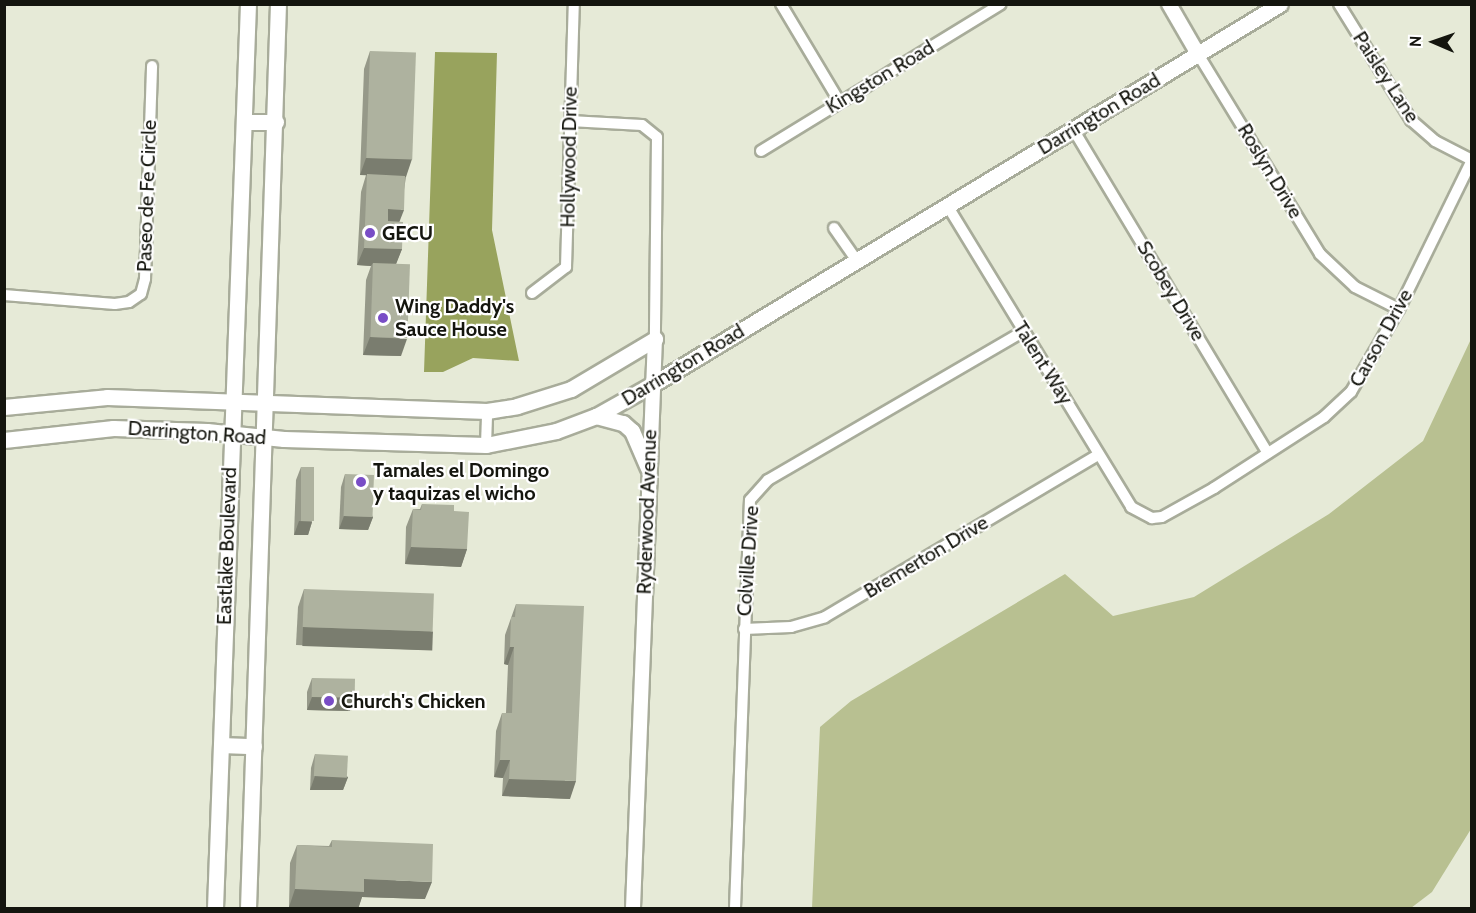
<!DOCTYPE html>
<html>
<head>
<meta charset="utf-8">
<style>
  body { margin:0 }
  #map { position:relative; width:1476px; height:913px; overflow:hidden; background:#e6ead7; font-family:Cabin,sans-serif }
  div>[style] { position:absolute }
  .green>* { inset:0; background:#b8c091 }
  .water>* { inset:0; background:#98a35d }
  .roads { filter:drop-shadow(2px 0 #a8ac9a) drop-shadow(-2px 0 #a8ac9a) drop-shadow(0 2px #a8ac9a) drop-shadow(0 -2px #a8ac9a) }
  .minor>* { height:10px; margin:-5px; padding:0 5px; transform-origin:5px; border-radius:5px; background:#fff }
  .tertiary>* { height:14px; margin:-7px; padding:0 7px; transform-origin:7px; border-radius:7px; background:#fff }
  .secondary>* { height:15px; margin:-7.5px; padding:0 7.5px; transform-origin:7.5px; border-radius:7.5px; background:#fff }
  .wall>* { inset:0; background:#969989 }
  .shaded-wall>* { inset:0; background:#7a7d6f; transform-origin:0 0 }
  .building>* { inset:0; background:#aeb29f; transform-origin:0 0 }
  .dots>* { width:16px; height:16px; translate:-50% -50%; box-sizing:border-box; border:3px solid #fff; border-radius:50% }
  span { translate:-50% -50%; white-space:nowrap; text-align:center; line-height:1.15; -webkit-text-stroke:4.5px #fff; paint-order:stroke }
  .street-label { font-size:20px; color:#14150e }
  .poi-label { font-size:20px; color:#14150e; font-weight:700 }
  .left { translate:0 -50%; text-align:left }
  .frame { position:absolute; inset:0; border:6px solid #14150e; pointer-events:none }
  .north { position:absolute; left:1404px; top:12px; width:60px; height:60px; -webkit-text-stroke:4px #fff; paint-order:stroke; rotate:272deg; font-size:16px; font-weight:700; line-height:24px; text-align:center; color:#14150e }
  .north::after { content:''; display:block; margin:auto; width:21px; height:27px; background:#14150e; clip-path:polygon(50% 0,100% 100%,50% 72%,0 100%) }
</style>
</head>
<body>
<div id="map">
  <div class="green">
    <div style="clip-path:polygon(1471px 339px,1471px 829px,1432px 892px,1411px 908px,812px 908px,820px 727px,851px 701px,1065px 574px,1113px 616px,1194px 597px,1329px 514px,1423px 441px)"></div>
  </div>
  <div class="water">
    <div style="clip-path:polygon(435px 52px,497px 53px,492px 230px,519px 361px,473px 358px,443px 372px,424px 372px)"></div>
  </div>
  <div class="roads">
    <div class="minor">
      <div style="left:781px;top:4px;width:113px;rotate:59.1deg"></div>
      <div style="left:1339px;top:4px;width:137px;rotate:58.2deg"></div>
      <div style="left:1411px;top:120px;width:32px;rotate:41deg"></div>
      <div style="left:1435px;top:141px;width:42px;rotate:27.2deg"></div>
      <div style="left:1198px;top:54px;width:234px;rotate:58.6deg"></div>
      <div style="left:1320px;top:254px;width:48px;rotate:43.3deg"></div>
      <div style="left:1355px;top:287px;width:49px;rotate:26.6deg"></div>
      <div style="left:570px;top:121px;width:72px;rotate:3.2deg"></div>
      <div style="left:642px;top:125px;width:19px;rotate:39deg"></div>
      <div style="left:657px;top:137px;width:202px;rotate:90.6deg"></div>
      <div style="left:1073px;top:129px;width:378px;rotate:59deg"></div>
      <div style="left:761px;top:151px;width:281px;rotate:-31.5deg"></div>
      <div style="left:947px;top:205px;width:354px;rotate:58.6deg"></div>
      <div style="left:1131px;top:507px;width:24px;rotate:28deg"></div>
      <div style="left:1152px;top:518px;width:10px;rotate:-6deg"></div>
      <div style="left:1162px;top:517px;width:60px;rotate:-29.1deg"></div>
      <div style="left:1214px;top:488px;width:131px;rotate:-32.8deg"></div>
      <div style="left:1324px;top:417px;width:37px;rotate:-43deg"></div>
      <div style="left:1351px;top:392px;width:96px;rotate:-60deg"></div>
      <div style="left:1399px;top:309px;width:166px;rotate:-63.9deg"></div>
      <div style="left:834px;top:228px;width:39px;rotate:55deg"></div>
      <div style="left:532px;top:293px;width:43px;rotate:-37.4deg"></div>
      <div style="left:566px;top:267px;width:263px;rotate:-88.3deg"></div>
      <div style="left:4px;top:295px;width:111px;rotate:4.6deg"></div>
      <div style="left:115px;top:304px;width:14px;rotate:-8deg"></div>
      <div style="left:129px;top:302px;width:14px;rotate:-34deg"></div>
      <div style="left:141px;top:294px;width:16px;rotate:-75deg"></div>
      <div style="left:145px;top:279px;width:213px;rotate:-88.1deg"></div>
      <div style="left:486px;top:445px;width:34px;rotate:-88deg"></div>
      <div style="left:744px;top:629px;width:47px;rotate:-2.4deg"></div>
      <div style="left:791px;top:627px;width:35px;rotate:-16deg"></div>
      <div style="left:825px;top:617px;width:317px;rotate:-30.7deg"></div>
      <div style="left:735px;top:908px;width:408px;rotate:-87.9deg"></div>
      <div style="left:750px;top:500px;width:27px;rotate:-48deg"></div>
      <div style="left:768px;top:480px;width:296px;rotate:-30.2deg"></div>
    </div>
    <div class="tertiary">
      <div style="left:1169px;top:4px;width:58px;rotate:59.9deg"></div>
      <div style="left:633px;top:908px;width:569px;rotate:-87.79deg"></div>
    </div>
    <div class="secondary">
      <div style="left:244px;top:122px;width:32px"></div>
      <div style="left:4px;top:407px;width:103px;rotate:-5.5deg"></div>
      <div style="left:107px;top:397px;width:380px;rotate:2.1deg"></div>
      <div style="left:487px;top:411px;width:30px;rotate:-9deg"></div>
      <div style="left:517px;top:406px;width:57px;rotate:-17.5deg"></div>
      <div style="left:571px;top:389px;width:98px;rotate:-30.8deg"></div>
      <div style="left:596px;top:416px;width:28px;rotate:15deg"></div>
      <div style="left:623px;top:423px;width:12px;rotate:42deg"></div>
      <div style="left:632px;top:431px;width:40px;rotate:66.6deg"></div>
      <div style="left:4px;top:440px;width:110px;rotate:-6.3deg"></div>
      <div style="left:113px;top:428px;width:94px;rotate:1.8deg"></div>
      <div style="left:207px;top:431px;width:77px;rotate:5.9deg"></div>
      <div style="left:284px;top:439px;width:202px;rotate:1.7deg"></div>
      <div style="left:486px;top:445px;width:71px;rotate:-11.3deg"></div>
      <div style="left:556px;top:431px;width:43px;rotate:-20.6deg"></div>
      <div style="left:596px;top:416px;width:65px;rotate:-29.3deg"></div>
      <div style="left:653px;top:384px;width:733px;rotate:-31.22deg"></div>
      <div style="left:221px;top:745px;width:33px;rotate:2deg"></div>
      <div style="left:215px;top:908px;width:905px;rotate:-87.91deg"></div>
      <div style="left:248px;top:908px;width:904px;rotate:-88.1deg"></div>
    </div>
  </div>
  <div class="wall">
    <div style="clip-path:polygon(370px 51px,406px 177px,399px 222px,402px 249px,396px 263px,401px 356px,363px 355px,366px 280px,371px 266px,357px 265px,361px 192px,366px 175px,360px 175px,364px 69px)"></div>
    <div style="clip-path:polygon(301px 467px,312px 522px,308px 535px,294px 535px,296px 480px)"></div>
    <div style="clip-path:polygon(345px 474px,373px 517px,368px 530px,339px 529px,341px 487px)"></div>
    <div style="clip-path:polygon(422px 504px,454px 511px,467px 549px,461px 567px,405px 564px,406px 527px,413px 509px,420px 509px)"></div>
    <div style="clip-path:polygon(304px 589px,433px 632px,426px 650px,296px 645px,298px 607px)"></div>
    <div style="clip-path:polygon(516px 604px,570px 799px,502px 796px,503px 778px,494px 777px,496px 731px,502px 713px,506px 713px,508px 665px,504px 664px,505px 635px)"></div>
    <div style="clip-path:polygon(312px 678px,350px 711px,307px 710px,307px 692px)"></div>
    <div style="clip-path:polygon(315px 754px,348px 777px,343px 790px,310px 790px,311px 768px)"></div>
    <div style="clip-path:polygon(332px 840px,425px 899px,362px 897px,358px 909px,289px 907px,290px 863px,297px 845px,329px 846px)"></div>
  </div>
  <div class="shaded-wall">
    <div style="clip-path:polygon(366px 158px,412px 159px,406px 177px,360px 175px)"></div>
    <div style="clip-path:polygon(388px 209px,404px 210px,397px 228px,382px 227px)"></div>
    <div style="clip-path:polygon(364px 248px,402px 249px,395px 267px,373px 263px,371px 266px,357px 265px)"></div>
    <div style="clip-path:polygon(370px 337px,407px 339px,401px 356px,363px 355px)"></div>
    <div style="clip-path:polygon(344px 516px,373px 517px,368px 530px,339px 529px)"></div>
    <div style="clip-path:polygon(299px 521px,312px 522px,308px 535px,294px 535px)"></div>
    <div style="clip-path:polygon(411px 547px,467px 549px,461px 567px,405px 564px)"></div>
    <div style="left:303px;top:627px;width:130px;height:19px;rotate:2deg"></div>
    <div style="clip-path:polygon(510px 647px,514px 647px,508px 665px,504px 664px)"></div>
    <div style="clip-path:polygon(312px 697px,355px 697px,350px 711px,307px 710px)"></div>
    <div style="clip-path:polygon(500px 760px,510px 760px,503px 778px,494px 777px)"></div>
    <div style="clip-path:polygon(315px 776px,348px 777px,343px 790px,310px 790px)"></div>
    <div style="clip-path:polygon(509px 779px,576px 781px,570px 799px,502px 796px)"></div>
    <div style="clip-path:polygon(364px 879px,432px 882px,425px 899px,362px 897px,358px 909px,289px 907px,295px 889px)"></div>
  </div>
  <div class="building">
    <div style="left:370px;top:51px;width:46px;height:107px;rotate:2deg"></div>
    <div style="clip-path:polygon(367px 174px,405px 176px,404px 210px,388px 209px,388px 221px,403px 222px,402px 249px,364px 248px)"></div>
    <div style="left:373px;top:263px;width:37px;height:74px;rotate:2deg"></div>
    <div style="left:301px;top:467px;width:13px;height:54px"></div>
    <div style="left:345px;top:474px;width:29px;height:42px;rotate:2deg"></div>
    <div style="clip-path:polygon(422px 504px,454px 505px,454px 511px,469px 512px,467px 549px,411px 547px,413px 509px,421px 510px)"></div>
    <div style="left:304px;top:589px;width:130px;height:38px;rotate:2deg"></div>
    <div style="clip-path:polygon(516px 604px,584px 606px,576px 781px,509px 779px,510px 760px,500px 760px,502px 713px,512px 713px,514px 647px,510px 647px,511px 617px,515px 617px)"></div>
    <div style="left:312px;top:678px;width:43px;height:19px;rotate:1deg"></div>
    <div style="left:315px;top:754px;width:33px;height:22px;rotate:3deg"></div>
    <div style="clip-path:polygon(332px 840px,433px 844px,432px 882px,364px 879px,364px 892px,295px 889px,297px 845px,332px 847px)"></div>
  </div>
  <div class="dots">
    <div style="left:370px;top:233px;background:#794dc6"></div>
    <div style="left:383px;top:318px;background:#794dc6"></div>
    <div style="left:361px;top:482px;background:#794dc6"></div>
    <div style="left:329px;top:701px;background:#794dc6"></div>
  </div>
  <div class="street-label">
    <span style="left:880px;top:77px;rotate:-31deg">Kingston Road</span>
    <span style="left:1386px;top:77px;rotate:57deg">Paisley Lane</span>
    <span style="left:1099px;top:114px;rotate:-31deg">Darrington Road</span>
    <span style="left:569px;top:157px;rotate:-89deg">Hollywood Drive</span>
    <span style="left:1270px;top:171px;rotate:59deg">Roslyn Drive</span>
    <span style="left:147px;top:196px;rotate:-88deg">Paseo de Fe Circle</span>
    <span style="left:1171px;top:291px;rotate:59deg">Scobey Drive</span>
    <span style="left:1381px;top:338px;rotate:-61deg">Carson Drive</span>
    <span style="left:1043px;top:363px;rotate:58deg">Talent Way</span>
    <span style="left:683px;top:365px;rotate:-31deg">Darrington Road</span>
    <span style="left:197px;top:433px;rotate:4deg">Darrington Road</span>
    <span style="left:647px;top:512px;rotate:-88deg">Ryderwood Avenue</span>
    <span style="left:227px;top:546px;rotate:-88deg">Eastlake Boulevard</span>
    <span style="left:926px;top:557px;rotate:-31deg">Bremerton Drive</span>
    <span style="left:748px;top:561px;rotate:-86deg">Colville Drive</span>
  </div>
  <div class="poi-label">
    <span class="left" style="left:382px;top:233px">GECU</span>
    <span class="left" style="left:395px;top:318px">Wing Daddy's<br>Sauce House</span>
    <span class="left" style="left:373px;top:482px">Tamales el Domingo<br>y taquizas el wicho</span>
    <span class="left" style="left:341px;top:701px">Church's Chicken</span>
  </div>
  <div class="frame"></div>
  <div class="north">N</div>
</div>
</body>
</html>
